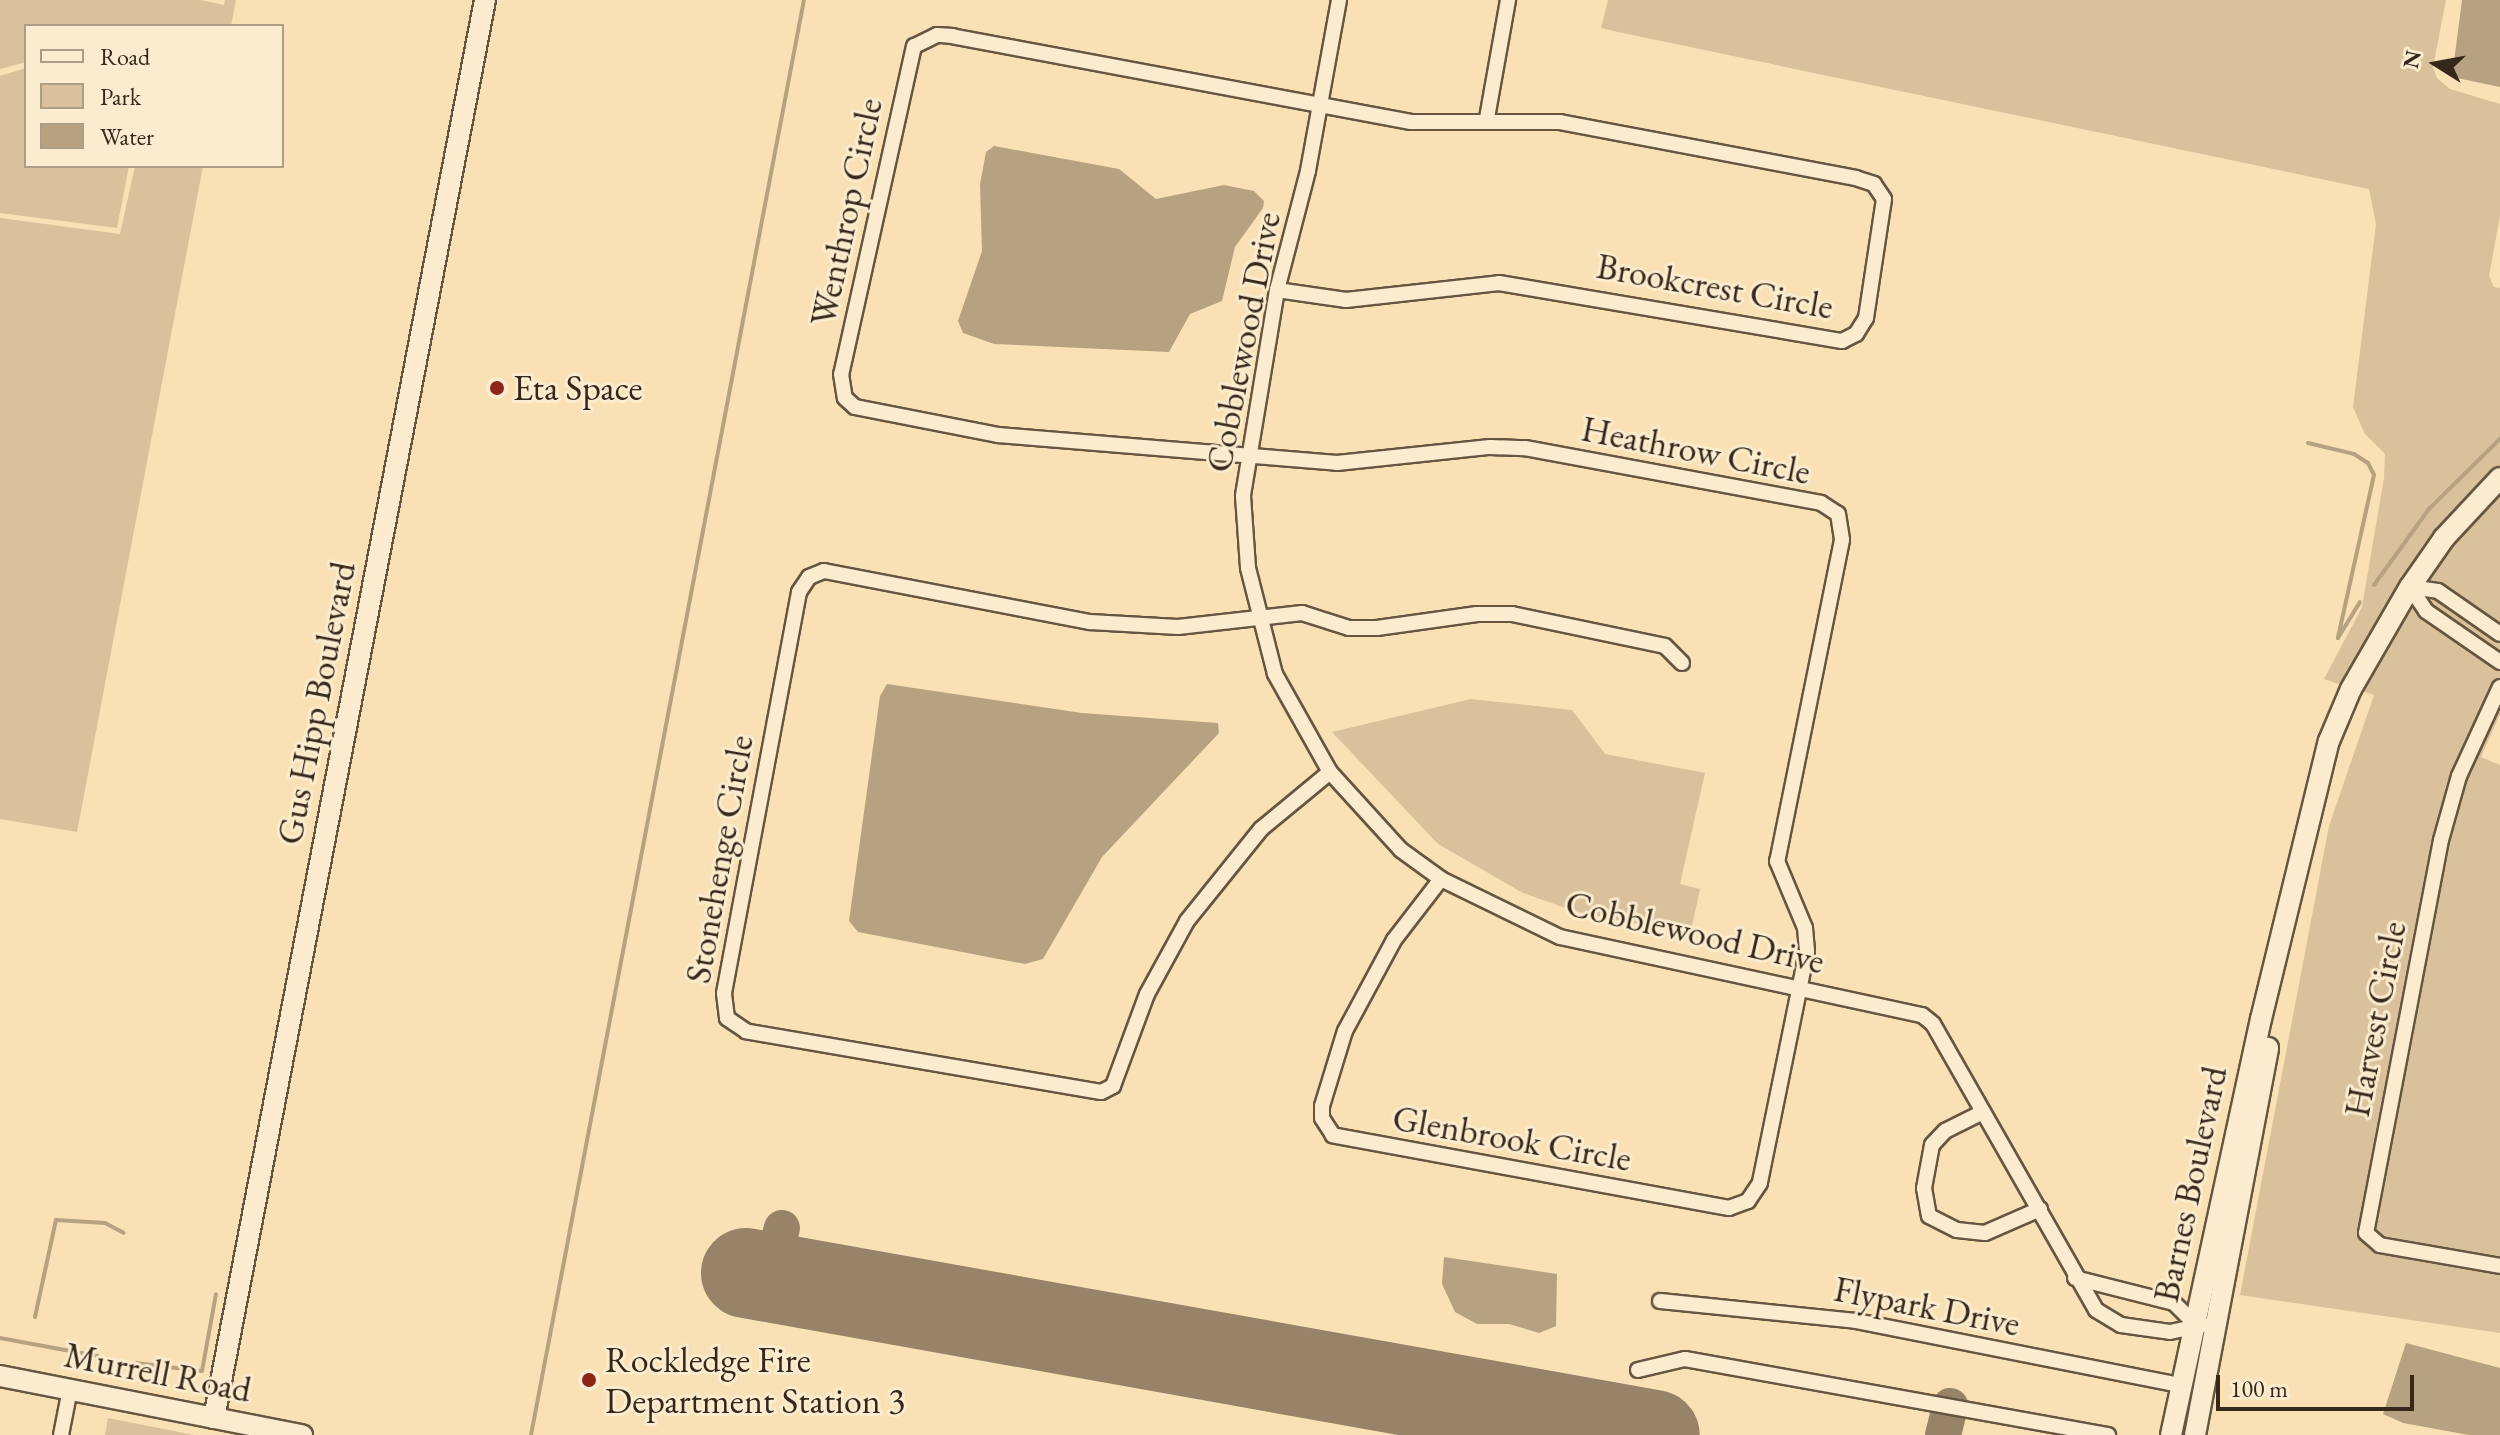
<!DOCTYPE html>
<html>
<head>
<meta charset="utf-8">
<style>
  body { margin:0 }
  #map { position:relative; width:2500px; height:1435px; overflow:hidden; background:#f9e1b5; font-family:"EB Garamond",serif }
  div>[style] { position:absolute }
  .green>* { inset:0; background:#d8c19b }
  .water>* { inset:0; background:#b6a280 }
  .stream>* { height:4px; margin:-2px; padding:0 2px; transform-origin:2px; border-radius:2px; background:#b6a280 }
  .taxiway>* { height:36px; margin:-18px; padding:0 18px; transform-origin:18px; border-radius:18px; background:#978468 }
  .runway>* { height:90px; margin:-45px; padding:0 45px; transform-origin:45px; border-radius:45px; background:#978468 }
  .roads { filter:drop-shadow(2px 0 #665641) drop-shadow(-2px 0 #665641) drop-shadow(0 2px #665641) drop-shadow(0 -2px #665641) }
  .street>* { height:14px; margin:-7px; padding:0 7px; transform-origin:7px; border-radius:7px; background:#fbeccf }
  .secondary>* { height:20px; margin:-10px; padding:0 10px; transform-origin:10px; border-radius:10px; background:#fbeccf }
  .dots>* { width:22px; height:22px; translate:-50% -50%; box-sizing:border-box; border:4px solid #fbeccf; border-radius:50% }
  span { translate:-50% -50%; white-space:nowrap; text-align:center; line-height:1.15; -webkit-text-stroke:6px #fbeccf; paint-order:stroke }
  .street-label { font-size:36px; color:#35271a }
  .poi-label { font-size:36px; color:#35271a }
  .left { translate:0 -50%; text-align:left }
  .legend { position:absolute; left:24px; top:24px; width:260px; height:144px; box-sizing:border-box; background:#fbeccf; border:2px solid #ac9d87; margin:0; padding:10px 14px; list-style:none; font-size:24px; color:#35271a }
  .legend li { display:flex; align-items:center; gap:16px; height:40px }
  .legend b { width:40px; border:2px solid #ac9d87 }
  .north { position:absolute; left:2396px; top:24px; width:80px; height:80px; -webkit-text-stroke:6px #fbeccf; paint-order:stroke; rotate:281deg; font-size:22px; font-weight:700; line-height:32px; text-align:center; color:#35271a }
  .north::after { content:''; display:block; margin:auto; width:28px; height:36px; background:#35271a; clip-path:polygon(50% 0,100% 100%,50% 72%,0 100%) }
  .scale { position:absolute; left:2216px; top:1375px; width:198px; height:36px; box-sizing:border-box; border:4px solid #35271a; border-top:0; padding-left:10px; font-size:24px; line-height:28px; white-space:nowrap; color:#35271a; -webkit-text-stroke:6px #fbeccf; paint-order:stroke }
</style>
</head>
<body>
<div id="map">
  <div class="green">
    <div style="clip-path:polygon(0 0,201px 0,224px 5px,225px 0,236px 0,231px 26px,26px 26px,26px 62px,0 69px)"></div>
    <div style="clip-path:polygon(1608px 0,2446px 0,2433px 67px,2437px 78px,2450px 89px,2500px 104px,2500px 216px,2489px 276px,2494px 287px,2500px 288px,2500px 467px,2438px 534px,2375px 627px,2344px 686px,2324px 679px,2362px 607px,2384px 478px,2385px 454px,2365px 434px,2353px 407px,2376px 224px,2369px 189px,1618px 32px,1601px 28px)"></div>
    <div style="clip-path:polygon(26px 68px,26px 166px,129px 166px,117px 228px,0 213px,0 76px)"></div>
    <div style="clip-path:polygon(135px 166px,203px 166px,77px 832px,0 819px,0 218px,120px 234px)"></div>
    <div style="clip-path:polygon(2500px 489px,2500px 714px,2481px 757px,2500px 765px,2500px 1333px,2240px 1295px,2329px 826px,2374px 695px,2359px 690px,2389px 633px,2450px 543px)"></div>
    <div style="clip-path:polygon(1471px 699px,1572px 710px,1605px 754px,1705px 773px,1680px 884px,1700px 889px,1690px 935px,1574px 911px,1523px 893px,1438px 844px,1332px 732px)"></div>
    <div style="clip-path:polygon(108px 1418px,194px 1435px,105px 1435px)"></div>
  </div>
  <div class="water">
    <div style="clip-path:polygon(2462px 0,2500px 0,2500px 87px,2452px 77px)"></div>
    <div style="clip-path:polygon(994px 146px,1119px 169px,1156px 199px,1224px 185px,1254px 191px,1264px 201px,1263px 208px,1235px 247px,1222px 301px,1190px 314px,1169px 352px,994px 344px,963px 333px,958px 321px,982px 251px,980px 184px,986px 152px)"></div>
    <div style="clip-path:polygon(887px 684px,1082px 713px,1218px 723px,1219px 733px,1102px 857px,1043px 959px,1025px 964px,858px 932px,849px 921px,880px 696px)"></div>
    <div style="clip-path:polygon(1444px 1257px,1557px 1274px,1556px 1326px,1539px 1333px,1509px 1324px,1477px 1324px,1455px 1312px,1442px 1284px)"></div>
    <div style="clip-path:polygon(2406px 1343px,2500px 1368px,2500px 1435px,2469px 1435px,2403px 1423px,2383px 1414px)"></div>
  </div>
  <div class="stream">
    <div style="left:2308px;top:443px;width:47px;rotate:13.4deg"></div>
    <div style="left:2354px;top:454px;width:17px;rotate:33deg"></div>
    <div style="left:2368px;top:463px;width:13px;rotate:63deg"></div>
    <div style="left:2374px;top:475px;width:167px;rotate:102.5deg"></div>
    <div style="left:2338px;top:638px;width:42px;rotate:-58.6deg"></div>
    <div style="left:2374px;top:585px;width:94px;rotate:-54.1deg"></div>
    <div style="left:2429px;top:509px;width:100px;rotate:-44.6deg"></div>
    <div style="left:35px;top:1317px;width:99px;rotate:-77.8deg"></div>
    <div style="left:56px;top:1220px;width:49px;rotate:3.5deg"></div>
    <div style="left:105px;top:1223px;width:21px;rotate:28deg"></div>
    <div style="left:0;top:1338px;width:99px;rotate:10.5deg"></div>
    <div style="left:136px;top:1363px;width:66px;rotate:6.9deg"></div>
    <div style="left:202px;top:1371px;width:78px;rotate:-79.7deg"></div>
    <div style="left:531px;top:1435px;width:1461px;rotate:-79.23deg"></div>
  </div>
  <div class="taxiway">
    <div style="left:768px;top:1277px;width:51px;rotate:-74.1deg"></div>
    <div style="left:1943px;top:1435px;width:30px;rotate:-76deg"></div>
  </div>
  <div class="runway">
    <div style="left:746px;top:1273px;width:923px;rotate:10.11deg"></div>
  </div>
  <div class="roads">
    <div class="street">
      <div style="left:1339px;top:0;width:174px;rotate:100.3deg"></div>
      <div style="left:1308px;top:171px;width:123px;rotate:104.6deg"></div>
      <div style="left:1277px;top:290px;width:209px;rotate:99.4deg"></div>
      <div style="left:1243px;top:496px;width:72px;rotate:86deg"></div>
      <div style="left:1248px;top:568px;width:109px;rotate:75.7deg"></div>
      <div style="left:1275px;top:674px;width:112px;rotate:60.7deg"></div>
      <div style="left:1330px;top:772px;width:105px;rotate:47.7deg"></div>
      <div style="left:1401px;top:850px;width:49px;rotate:35.9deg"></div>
      <div style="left:1441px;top:879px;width:132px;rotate:26deg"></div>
      <div style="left:1560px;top:937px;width:370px;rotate:12.2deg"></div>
      <div style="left:1922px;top:1015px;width:14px;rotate:39deg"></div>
      <div style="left:1933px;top:1024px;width:329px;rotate:60.3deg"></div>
      <div style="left:2096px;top:1310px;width:29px;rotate:31deg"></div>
      <div style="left:2121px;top:1325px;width:49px;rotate:8.1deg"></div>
      <div style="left:2170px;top:1332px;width:34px;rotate:-12deg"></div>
      <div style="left:1487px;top:118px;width:120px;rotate:-79.9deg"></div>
      <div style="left:1277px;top:290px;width:70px;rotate:8.2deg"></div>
      <div style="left:1346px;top:300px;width:154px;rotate:-6.3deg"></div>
      <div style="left:1499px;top:283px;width:348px;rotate:9.6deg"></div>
      <div style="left:1842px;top:341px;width:16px;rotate:-27deg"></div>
      <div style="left:1856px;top:334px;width:19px;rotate:-58deg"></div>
      <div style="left:1866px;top:318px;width:120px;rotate:-81.4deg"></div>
      <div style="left:1884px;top:199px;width:18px;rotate:-124deg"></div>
      <div style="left:1874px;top:184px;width:19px;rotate:-162deg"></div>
      <div style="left:1856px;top:178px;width:301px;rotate:-169.3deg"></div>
      <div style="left:1560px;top:122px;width:149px;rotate:180deg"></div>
      <div style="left:1411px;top:122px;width:466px;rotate:-169.4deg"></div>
      <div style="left:953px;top:36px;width:16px;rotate:-176deg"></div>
      <div style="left:937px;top:35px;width:25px;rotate:154deg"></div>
      <div style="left:914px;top:46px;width:336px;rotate:102.5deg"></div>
      <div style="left:841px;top:374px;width:24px;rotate:81deg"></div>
      <div style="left:845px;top:398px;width:13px;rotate:42deg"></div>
      <div style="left:855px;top:407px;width:146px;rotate:11.1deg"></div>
      <div style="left:998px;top:435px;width:340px;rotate:4.7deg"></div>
      <div style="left:1337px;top:463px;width:154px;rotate:-6deg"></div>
      <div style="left:1490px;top:447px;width:35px;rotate:2deg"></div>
      <div style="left:1525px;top:448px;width:301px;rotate:10.5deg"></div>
      <div style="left:1821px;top:503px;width:20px;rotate:33deg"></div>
      <div style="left:1838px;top:514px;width:26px;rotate:81deg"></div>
      <div style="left:1842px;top:540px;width:328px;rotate:101.4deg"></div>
      <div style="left:1777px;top:861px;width:73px;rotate:67.3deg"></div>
      <div style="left:1805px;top:928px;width:23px;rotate:85deg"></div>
      <div style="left:1807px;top:951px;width:237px;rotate:101.5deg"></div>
      <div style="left:1760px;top:1183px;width:22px;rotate:124deg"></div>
      <div style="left:1748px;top:1201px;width:20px;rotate:160deg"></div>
      <div style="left:1729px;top:1208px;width:403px;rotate:-169.6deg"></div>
      <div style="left:1333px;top:1135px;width:20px;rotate:-123deg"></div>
      <div style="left:1322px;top:1118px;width:12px;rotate:-90deg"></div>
      <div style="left:1322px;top:1106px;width:78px;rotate:-73deg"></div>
      <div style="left:1345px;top:1031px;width:103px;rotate:-61.7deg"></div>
      <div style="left:1394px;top:940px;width:77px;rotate:-52.4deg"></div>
      <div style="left:2410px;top:587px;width:29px;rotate:56deg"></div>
      <div style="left:2426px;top:611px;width:90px;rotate:34.6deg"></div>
      <div style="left:2410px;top:587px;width:28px;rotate:8deg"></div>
      <div style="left:2438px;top:591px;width:75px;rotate:34.7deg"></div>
      <div style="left:2500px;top:687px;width:98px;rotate:114.7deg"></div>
      <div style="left:2459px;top:776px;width:66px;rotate:105.7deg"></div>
      <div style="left:2441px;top:840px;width:400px;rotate:100.8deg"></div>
      <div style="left:2366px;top:1233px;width:18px;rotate:41deg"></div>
      <div style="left:2380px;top:1245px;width:122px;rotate:9.9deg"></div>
      <div style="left:1330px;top:772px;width:89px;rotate:140.4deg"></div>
      <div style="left:1261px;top:829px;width:118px;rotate:128.8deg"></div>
      <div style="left:1187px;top:921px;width:83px;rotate:118.7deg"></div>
      <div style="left:1147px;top:994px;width:98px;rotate:110.3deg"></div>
      <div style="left:1113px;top:1086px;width:13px;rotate:153deg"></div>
      <div style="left:1101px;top:1092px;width:360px;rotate:-170.3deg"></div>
      <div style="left:746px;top:1031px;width:23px;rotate:-146deg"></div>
      <div style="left:727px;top:1018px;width:25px;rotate:-97deg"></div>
      <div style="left:724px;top:993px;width:408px;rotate:-79.4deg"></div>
      <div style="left:799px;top:592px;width:18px;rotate:-56deg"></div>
      <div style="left:809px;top:577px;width:16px;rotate:-22deg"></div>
      <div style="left:824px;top:571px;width:271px;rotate:10.9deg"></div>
      <div style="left:1090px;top:622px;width:88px;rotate:3.3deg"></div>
      <div style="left:1178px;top:627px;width:125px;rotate:-6.4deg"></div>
      <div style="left:1302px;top:613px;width:49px;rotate:17.7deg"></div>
      <div style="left:1349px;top:628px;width:28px"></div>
      <div style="left:1377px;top:628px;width:101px;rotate:-8deg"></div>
      <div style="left:1477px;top:614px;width:35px"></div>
      <div style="left:1512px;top:614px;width:156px;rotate:11.8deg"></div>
      <div style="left:1665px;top:646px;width:24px;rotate:45deg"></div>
      <div style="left:1983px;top:1112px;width:42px;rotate:153.4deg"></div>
      <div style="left:1945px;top:1131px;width:19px;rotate:133deg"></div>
      <div style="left:1932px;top:1145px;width:44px;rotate:100.5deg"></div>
      <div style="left:1924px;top:1188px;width:28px;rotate:80deg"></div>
      <div style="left:1929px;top:1216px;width:31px;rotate:27deg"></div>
      <div style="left:1957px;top:1230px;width:28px;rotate:6deg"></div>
      <div style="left:1985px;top:1233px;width:60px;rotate:-23.6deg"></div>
      <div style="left:2075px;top:1278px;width:102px;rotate:14.2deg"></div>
      <div style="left:2174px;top:1303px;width:28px;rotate:45deg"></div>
      <div style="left:1660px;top:1301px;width:197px;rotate:5.8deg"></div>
      <div style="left:1856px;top:1321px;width:330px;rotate:11.2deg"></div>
      <div style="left:1638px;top:1370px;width:48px;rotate:-13.2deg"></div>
      <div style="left:1685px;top:1359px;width:430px;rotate:10.2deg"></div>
      <div style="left:61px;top:1435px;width:47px;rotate:-78.9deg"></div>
    </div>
    <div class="secondary">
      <div style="left:0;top:1376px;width:308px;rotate:11.1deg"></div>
      <div style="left:214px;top:1418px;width:1444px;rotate:-79.18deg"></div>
      <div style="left:2171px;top:1435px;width:426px;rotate:-77.8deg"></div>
      <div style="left:2261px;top:1019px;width:286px;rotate:-76.3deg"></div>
      <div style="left:2329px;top:741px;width:56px;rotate:-67.1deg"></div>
      <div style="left:2351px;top:689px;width:118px;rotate:-60deg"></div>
      <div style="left:2410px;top:587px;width:60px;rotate:-55.2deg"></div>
      <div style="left:2444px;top:538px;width:82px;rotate:-47deg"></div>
      <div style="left:2195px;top:1435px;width:394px;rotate:-79.3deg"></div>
    </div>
  </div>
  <div class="dots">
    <div style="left:497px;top:388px;background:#8f2418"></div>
    <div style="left:589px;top:1380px;background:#8f2418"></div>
  </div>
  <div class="street-label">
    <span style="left:846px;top:212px;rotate:-78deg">Wenthrop Circle</span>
    <span style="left:1715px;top:286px;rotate:10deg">Brookcrest Circle</span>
    <span style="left:1243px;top:342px;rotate:-79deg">Cobblewood Drive</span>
    <span style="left:1696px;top:450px;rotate:11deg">Heathrow Circle</span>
    <span style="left:316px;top:703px;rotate:-79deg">Gus Hipp Boulevard</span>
    <span style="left:719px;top:859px;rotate:-80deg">Stonehenge Circle</span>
    <span style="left:1695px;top:932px;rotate:13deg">Cobblewood Drive</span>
    <span style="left:2375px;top:1019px;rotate:-79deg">Harvest Circle</span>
    <span style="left:1512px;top:1138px;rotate:10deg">Glenbrook Circle</span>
    <span style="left:2190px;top:1184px;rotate:-78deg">Barnes Boulevard</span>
    <span style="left:1927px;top:1306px;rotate:11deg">Flypark Drive</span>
    <span style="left:158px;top:1372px;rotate:11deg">Murrell Road</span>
  </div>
  <div class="poi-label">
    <span class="left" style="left:513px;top:388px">Eta Space</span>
    <span class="left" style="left:605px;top:1380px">Rockledge Fire<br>Department Station 3</span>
  </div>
  <ul class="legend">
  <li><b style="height:10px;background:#fbeccf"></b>Road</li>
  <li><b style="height:22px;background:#d8c19b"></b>Park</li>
  <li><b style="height:22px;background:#b6a280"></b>Water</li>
  </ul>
  <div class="north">N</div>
  <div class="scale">100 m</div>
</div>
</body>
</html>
